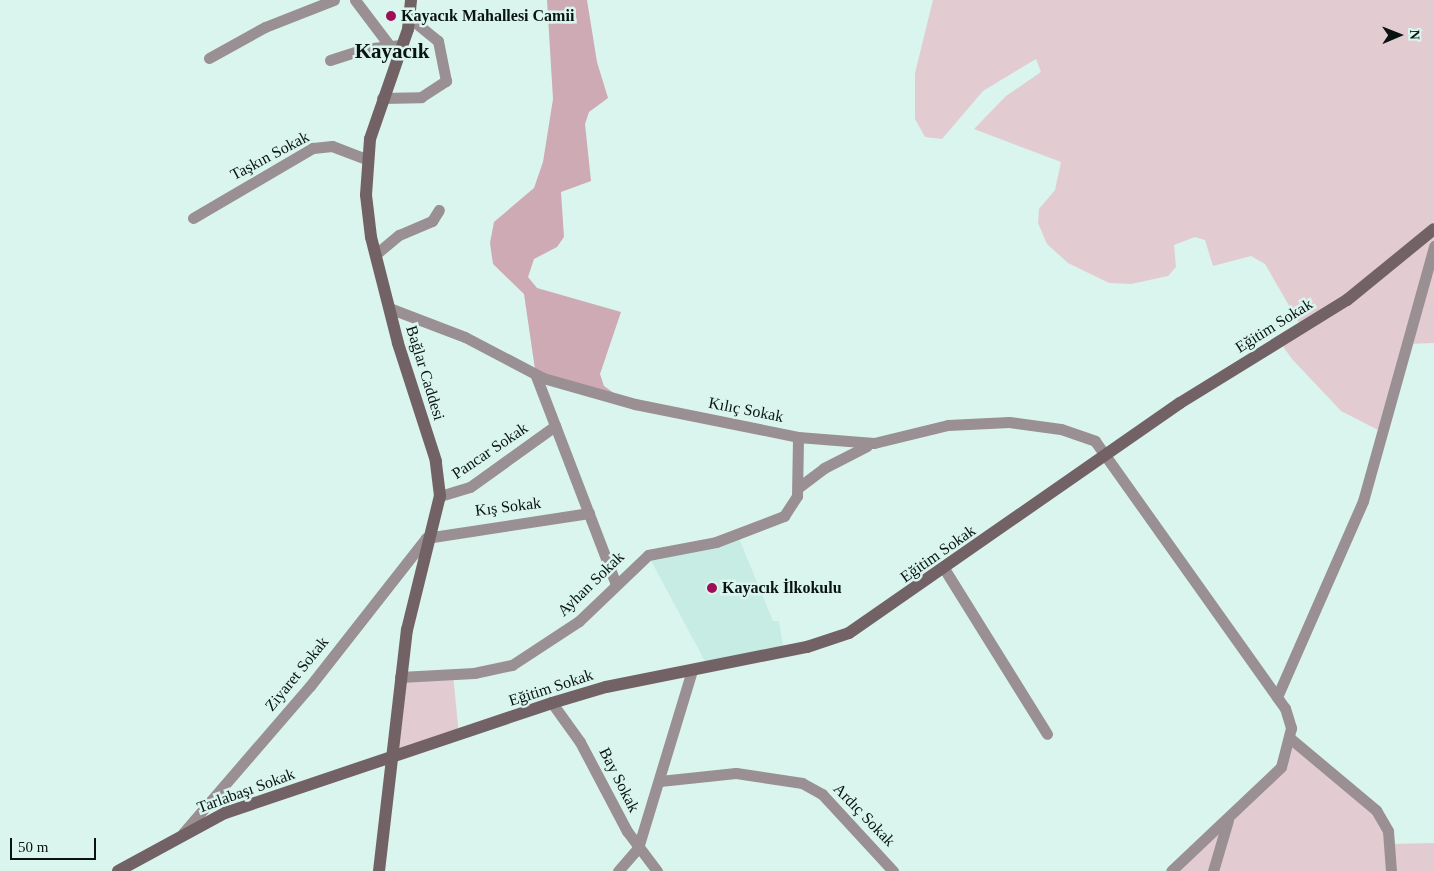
<!DOCTYPE html>
<html>
<head>
<meta charset="utf-8">
<style>
  body { margin:0 }
  #map { position:relative; width:1434px; height:871px; overflow:hidden; background:#d9f5ee; font-family:"Times New Roman",serif }
  div>[style] { position:absolute }
  .built>* { inset:0; background:#c6ece3 }
  .green>* { inset:0; background:#e3cbd2 }
  .forest>* { inset:0; background:#cdaab4 }
  .street>* { height:11px; margin:-5.5px; padding:0 5.5px; transform-origin:5.5px; border-radius:5.5px; background:#9a8f92 }
  .secondary>* { height:12px; margin:-6px; padding:0 6px; transform-origin:6px; border-radius:6px; background:#726266 }
  .dots>* { width:14px; height:14px; translate:-50% -50%; box-sizing:border-box; border:2px solid #d9f5ee; border-radius:50% }
  span { translate:-50% -50%; white-space:nowrap; text-align:center; line-height:1.15; -webkit-text-stroke:5px #d9f5ee; paint-order:stroke }
  .poi-label { font-size:16px; color:#091311; font-weight:700 }
  .left { translate:0 -50%; text-align:left }
  .street-label { font-size:16px; color:#091311 }
  .district-label { font-size:21px; color:#091311; font-weight:700 }
  .north { position:absolute; left:1374px; top:10px; width:50px; height:50px; -webkit-text-stroke:4px #d9f5ee; paint-order:stroke; rotate:89deg; font-size:14px; font-weight:700; line-height:20px; text-align:center; color:#091311 }
  .north::after { content:''; display:block; margin:auto; width:18px; height:22px; background:#091311; clip-path:polygon(50% 0,100% 100%,50% 72%,0 100%) }
  .scale { position:absolute; left:10px; top:838px; width:86px; height:22px; box-sizing:border-box; border:2px solid #091311; border-top:0; padding-left:6px; font-size:15px; line-height:18px; white-space:nowrap; color:#091311; -webkit-text-stroke:4px #d9f5ee; paint-order:stroke }
</style>
</head>
<body>
<div id="map">
  <div class="built">
    <div style="clip-path:polygon(738px 536px,773px 621px,779px 621px,784px 652px,708px 667px,648px 555px)"></div>
  </div>
  <div class="green">
    <div style="clip-path:polygon(933px 0,1434px 0,1434px 343px,1407px 344px,1384px 433px,1341px 411px,1292px 359px,1280px 342px,1302px 328px,1265px 264px,1251px 256px,1213px 266px,1205px 240px,1195px 237px,1174px 245px,1176px 267px,1168px 276px,1131px 284px,1109px 283px,1068px 263px,1047px 244px,1038px 223px,1039px 209px,1055px 190px,1061px 162px,974px 129px,1006px 96px,1041px 72px,1036px 59px,983px 91px,942px 139px,925px 137px,915px 119px,915px 73px)"></div>
    <div style="clip-path:polygon(453px 674px,459px 736px,392px 760px,400px 677px)"></div>
    <div style="clip-path:polygon(1291px 739px,1376px 810px,1391px 844px,1434px 843px,1434px 871px,1171px 871px,1272px 778px)"></div>
  </div>
  <div class="forest">
    <div style="clip-path:polygon(547px 0,587px 0,597px 62px,608px 98px,589px 112px,585px 124px,591px 181px,561px 192px,564px 237px,557px 247px,534px 259px,528px 277px,537px 288px,621px 312px,600px 374px,604px 386px,618px 396px,536px 376px,524px 294px,493px 264px,490px 243px,494px 222px,534px 188px,543px 162px,553px 99px)"></div>
  </div>
  <div class="street">
    <div style="left:355px;top:0;width:56px;rotate:52.9deg"></div>
    <div style="left:209px;top:58px;width:64px;rotate:-29deg"></div>
    <div style="left:265px;top:27px;width:74px;rotate:-21.4deg"></div>
    <div style="left:330px;top:60px;width:35px;rotate:-18deg"></div>
    <div style="left:363px;top:49px;width:38px;rotate:-6deg"></div>
    <div style="left:382px;top:98px;width:39px;rotate:-1deg"></div>
    <div style="left:421px;top:97px;width:30px;rotate:-33deg"></div>
    <div style="left:446px;top:81px;width:41px;rotate:-101.3deg"></div>
    <div style="left:438px;top:41px;width:36px;rotate:-141deg"></div>
    <div style="left:193px;top:218px;width:139px;rotate:-30.3deg"></div>
    <div style="left:313px;top:148px;width:19px;rotate:-6deg"></div>
    <div style="left:332px;top:146px;width:36px;rotate:21deg"></div>
    <div style="left:376px;top:254px;width:30px;rotate:-40deg"></div>
    <div style="left:399px;top:235px;width:36px;rotate:-23deg"></div>
    <div style="left:432px;top:221px;width:13px;rotate:-58deg"></div>
    <div style="left:389px;top:308px;width:81px;rotate:20.9deg"></div>
    <div style="left:465px;top:337px;width:88px;rotate:27.7deg"></div>
    <div style="left:543px;top:378px;width:96px;rotate:15.8deg"></div>
    <div style="left:635px;top:404px;width:166px;rotate:11.4deg"></div>
    <div style="left:798px;top:437px;width:76px;rotate:4.5deg"></div>
    <div style="left:874px;top:443px;width:76px;rotate:-13.7deg"></div>
    <div style="left:948px;top:425px;width:61px;rotate:-2.8deg"></div>
    <div style="left:1009px;top:422px;width:52px;rotate:7.7deg"></div>
    <div style="left:1061px;top:429px;width:36px;rotate:19deg"></div>
    <div style="left:1095px;top:441px;width:328px;rotate:54.6deg"></div>
    <div style="left:1285px;top:708px;width:21px;rotate:73deg"></div>
    <div style="left:1291px;top:728px;width:40px;rotate:104.4deg"></div>
    <div style="left:1281px;top:767px;width:151px;rotate:136.6deg"></div>
    <div style="left:536px;top:376px;width:223px;rotate:69deg"></div>
    <div style="left:799px;top:487px;width:31px;rotate:-37deg"></div>
    <div style="left:824px;top:468px;width:48px;rotate:-27.1deg"></div>
    <div style="left:440px;top:496px;width:31px;rotate:-17deg"></div>
    <div style="left:470px;top:487px;width:105px;rotate:-35.7deg"></div>
    <div style="left:945px;top:570px;width:193px;rotate:58.1deg"></div>
    <div style="left:400px;top:677px;width:74px;rotate:-3.1deg"></div>
    <div style="left:474px;top:673px;width:39px;rotate:-12deg"></div>
    <div style="left:512px;top:665px;width:80px;rotate:-33.3deg"></div>
    <div style="left:579px;top:621px;width:95px;rotate:-43.7deg"></div>
    <div style="left:648px;top:555px;width:69px;rotate:-10.8deg"></div>
    <div style="left:716px;top:542px;width:73px;rotate:-20.9deg"></div>
    <div style="left:784px;top:516px;width:24px;rotate:-57deg"></div>
    <div style="left:797px;top:496px;width:59px;rotate:-89deg"></div>
    <div style="left:1277px;top:697px;width:214px;rotate:-66.3deg"></div>
    <div style="left:1363px;top:501px;width:265px;rotate:-74.4deg"></div>
    <div style="left:552px;top:703px;width:48px;rotate:54.3deg"></div>
    <div style="left:580px;top:742px;width:101px;rotate:62.2deg"></div>
    <div style="left:627px;top:831px;width:50px;rotate:53.1deg"></div>
    <div style="left:1291px;top:739px;width:111px;rotate:39.9deg"></div>
    <div style="left:1376px;top:810px;width:24px;rotate:60deg"></div>
    <div style="left:1388px;top:831px;width:40px;rotate:85.7deg"></div>
    <div style="left:660px;top:781px;width:76px;rotate:-6deg"></div>
    <div style="left:736px;top:773px;width:67px;rotate:8.6deg"></div>
    <div style="left:802px;top:783px;width:23px;rotate:29deg"></div>
    <div style="left:822px;top:794px;width:105px;rotate:47.3deg"></div>
    <div style="left:183px;top:833px;width:194px;rotate:-49.2deg"></div>
    <div style="left:310px;top:686px;width:188px;rotate:-51.9deg"></div>
    <div style="left:426px;top:538px;width:165px;rotate:-8.7deg"></div>
    <div style="left:618px;top:871px;width:30px;rotate:-49deg"></div>
    <div style="left:638px;top:848px;width:186px;rotate:-73.1deg"></div>
    <div style="left:1213px;top:871px;width:53px;rotate:-73.6deg"></div>
  </div>
  <div class="secondary">
    <div style="left:118px;top:871px;width:122px;rotate:-28.5deg"></div>
    <div style="left:225px;top:813px;width:345px;rotate:-18.6deg"></div>
    <div style="left:552px;top:703px;width:56px;rotate:-16.5deg"></div>
    <div style="left:606px;top:687px;width:205px;rotate:-11.3deg"></div>
    <div style="left:807px;top:647px;width:44px;rotate:-18.4deg"></div>
    <div style="left:849px;top:633px;width:403px;rotate:-34.8deg"></div>
    <div style="left:1180px;top:403px;width:196px;rotate:-31.7deg"></div>
    <div style="left:1347px;top:300px;width:112px;rotate:-39.2deg"></div>
    <div style="left:379px;top:871px;width:243px;rotate:-83.4deg"></div>
    <div style="left:407px;top:630px;width:138px;rotate:-76.2deg"></div>
    <div style="left:440px;top:496px;width:35px;rotate:-97deg"></div>
    <div style="left:436px;top:461px;width:124px;rotate:-107.9deg"></div>
    <div style="left:398px;top:343px;width:109px;rotate:-104.3deg"></div>
    <div style="left:371px;top:237px;width:42px;rotate:-96.8deg"></div>
    <div style="left:366px;top:195px;width:56px;rotate:-85.9deg"></div>
    <div style="left:370px;top:139px;width:116px;rotate:-70.9deg"></div>
    <div style="left:408px;top:29px;width:29px;rotate:-84deg"></div>
  </div>
  <div class="dots">
    <div style="left:391px;top:16px;background:#9f0d56"></div>
    <div style="left:712px;top:588px;background:#9f0d56"></div>
  </div>
  <div class="poi-label">
    <span class="left" style="left:401px;top:16px">Kayacık Mahallesi Camii</span>
    <span class="left" style="left:722px;top:588px">Kayacık İlkokulu</span>
  </div>
  <div class="street-label">
    <span style="left:270px;top:156px;rotate:-28deg">Taşkın Sokak</span>
    <span style="left:1274px;top:326px;rotate:-32deg">Eğitim Sokak</span>
    <span style="left:425px;top:373px;rotate:73deg">Bağlar Caddesi</span>
    <span style="left:746px;top:410px;rotate:11deg">Kılıç Sokak</span>
    <span style="left:490px;top:451px;rotate:-34deg">Pancar Sokak</span>
    <span style="left:508px;top:507px;rotate:-7deg">Kış Sokak</span>
    <span style="left:938px;top:554px;rotate:-35deg">Eğitim Sokak</span>
    <span style="left:591px;top:584px;rotate:-44deg">Ayhan Sokak</span>
    <span style="left:297px;top:674px;rotate:-51deg">Ziyaret Sokak</span>
    <span style="left:551px;top:688px;rotate:-18deg">Eğitim Sokak</span>
    <span style="left:619px;top:780px;rotate:63deg">Bay Sokak</span>
    <span style="left:246px;top:791px;rotate:-20deg">Tarlabaşı Sokak</span>
    <span style="left:864px;top:815px;rotate:46deg">Ardıç Sokak</span>
  </div>
  <div class="district-label">
    <span style="left:392px;top:51px">Kayacık</span>
  </div>
  <div class="north">N</div>
  <div class="scale">50 m</div>
</div>
</body>
</html>
